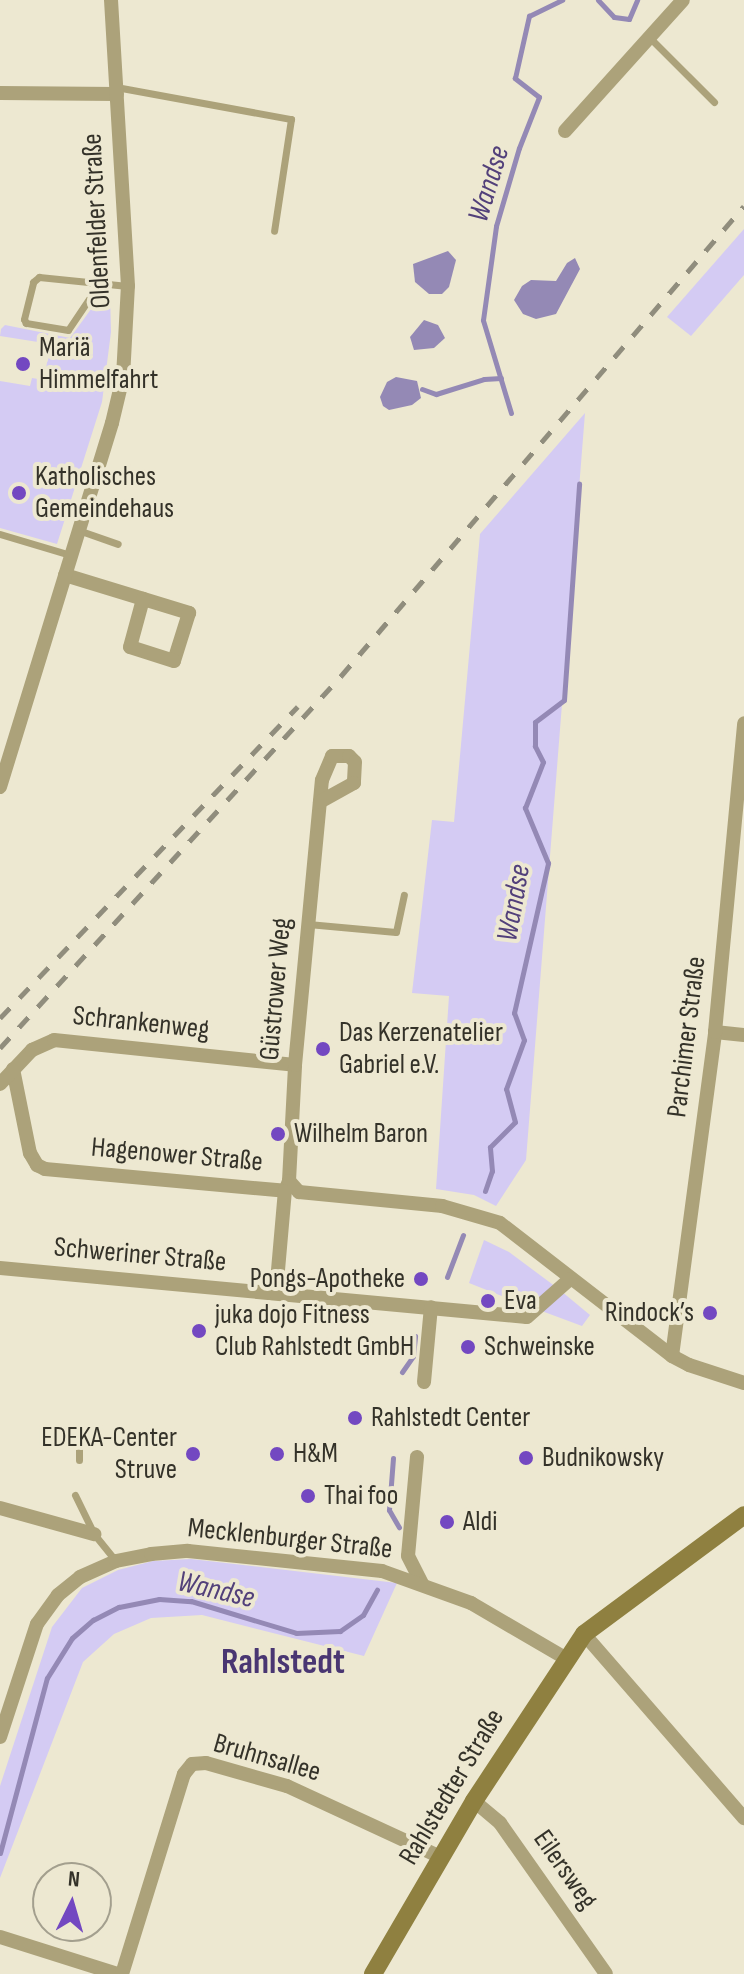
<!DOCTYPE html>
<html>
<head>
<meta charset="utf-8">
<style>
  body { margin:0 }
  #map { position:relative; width:744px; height:1974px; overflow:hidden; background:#ede8d1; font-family:"Sofia Sans Condensed",sans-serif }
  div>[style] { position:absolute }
  .green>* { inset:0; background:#d4cbf3 }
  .water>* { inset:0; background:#9489b5 }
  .stream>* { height:5px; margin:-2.5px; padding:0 2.5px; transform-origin:2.5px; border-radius:2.5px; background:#9489b5 }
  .lane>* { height:7px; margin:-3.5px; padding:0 3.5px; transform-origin:3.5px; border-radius:3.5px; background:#aca27a }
  .street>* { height:14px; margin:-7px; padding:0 7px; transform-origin:7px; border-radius:7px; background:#aca27a }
  .secondary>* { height:18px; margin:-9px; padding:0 9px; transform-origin:9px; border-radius:9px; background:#8f8040 }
  .rail>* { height:5px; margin-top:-2.5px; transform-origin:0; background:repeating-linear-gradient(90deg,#908d7d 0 14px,transparent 0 28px) }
  .dots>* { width:22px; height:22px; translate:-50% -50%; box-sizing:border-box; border:4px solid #ede8d1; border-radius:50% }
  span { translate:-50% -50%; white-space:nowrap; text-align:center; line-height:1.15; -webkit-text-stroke:8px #ede8d1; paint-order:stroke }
  .street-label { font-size:28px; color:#343229 }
  .poi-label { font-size:28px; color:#343229 }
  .left { translate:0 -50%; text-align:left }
  .right { translate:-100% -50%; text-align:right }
  .water-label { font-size:30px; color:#52407a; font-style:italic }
  .district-label { font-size:36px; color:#493672; font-weight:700 }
  .north { position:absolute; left:32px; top:1862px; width:80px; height:80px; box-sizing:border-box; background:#ede8d1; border:2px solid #a39f8e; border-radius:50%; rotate:5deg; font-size:22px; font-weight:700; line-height:32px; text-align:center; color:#343229 }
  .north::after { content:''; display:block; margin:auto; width:28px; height:36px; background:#7348c1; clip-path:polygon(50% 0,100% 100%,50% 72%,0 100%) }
</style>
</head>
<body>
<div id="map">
  <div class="green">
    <div style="clip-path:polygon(744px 229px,744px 275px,691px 336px,667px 317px)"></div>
    <div style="clip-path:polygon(102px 294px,110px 295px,111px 332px,102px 402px,57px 544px,0 528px,0 381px,30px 386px,32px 378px,44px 380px,49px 351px,38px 349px,38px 342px,0 336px,1px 329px,5px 325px,70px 338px)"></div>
    <div style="clip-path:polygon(585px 413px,526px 1160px,496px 1206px,474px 1195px,436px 1189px,449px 996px,412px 993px,432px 820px,454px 822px,480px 534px)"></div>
    <div style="clip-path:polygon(484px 1240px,509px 1252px,556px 1287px,532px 1308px,469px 1283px)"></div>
    <div style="clip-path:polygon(561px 1291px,590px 1315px,582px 1326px,539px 1310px)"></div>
    <div style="clip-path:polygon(191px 1559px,397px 1583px,364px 1656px,202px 1615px,151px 1618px,114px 1634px,83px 1662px,0 1878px,0 1786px,52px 1627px,82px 1588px,118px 1570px,153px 1561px)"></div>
  </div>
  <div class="water">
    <div style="clip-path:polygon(448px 251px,456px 260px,449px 287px,442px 294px,429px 294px,415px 282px,413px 264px)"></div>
    <div style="clip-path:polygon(575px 258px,580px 269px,556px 314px,536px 319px,523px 314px,514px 300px,522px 286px,531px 280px,556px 281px,567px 263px)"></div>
    <div style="clip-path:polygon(424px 320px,438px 325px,445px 338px,434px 348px,414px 350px,410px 337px)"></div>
    <div style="clip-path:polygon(396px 377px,417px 381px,421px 398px,412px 405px,389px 410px,383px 406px,380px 397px,387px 382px)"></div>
  </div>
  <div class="stream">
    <div style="left:598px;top:0;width:23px;rotate:47deg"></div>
    <div style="left:614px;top:17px;width:15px;rotate:8deg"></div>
    <div style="left:629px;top:19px;width:21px;rotate:-67deg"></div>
    <div style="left:422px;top:389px;width:15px;rotate:20deg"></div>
    <div style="left:436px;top:394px;width:50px;rotate:-17.4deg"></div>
    <div style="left:484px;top:379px;width:17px;rotate:-3deg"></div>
    <div style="left:511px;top:413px;width:97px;rotate:-106.8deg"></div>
    <div style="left:483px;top:320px;width:95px;rotate:-82.1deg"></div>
    <div style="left:496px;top:226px;width:81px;rotate:-73.6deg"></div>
    <div style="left:519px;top:148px;width:55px;rotate:-68.6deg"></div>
    <div style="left:539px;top:97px;width:31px;rotate:-142deg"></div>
    <div style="left:515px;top:78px;width:64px;rotate:-77.3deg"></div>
    <div style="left:529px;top:16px;width:37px;rotate:-26deg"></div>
    <div style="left:485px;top:1191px;width:21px;rotate:-71deg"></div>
    <div style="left:492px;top:1171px;width:24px;rotate:-95deg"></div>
    <div style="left:490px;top:1147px;width:35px;rotate:-45deg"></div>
    <div style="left:515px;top:1122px;width:34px;rotate:-105deg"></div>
    <div style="left:506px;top:1089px;width:52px;rotate:-69.8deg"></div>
    <div style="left:524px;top:1040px;width:29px;rotate:-110deg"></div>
    <div style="left:514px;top:1013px;width:154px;rotate:-77.2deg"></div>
    <div style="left:548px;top:863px;width:60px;rotate:-112.7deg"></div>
    <div style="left:525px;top:808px;width:49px;rotate:-68.6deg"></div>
    <div style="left:543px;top:762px;width:18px;rotate:-117deg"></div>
    <div style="left:535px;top:746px;width:24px;rotate:-90deg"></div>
    <div style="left:535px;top:722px;width:36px;rotate:-37deg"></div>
    <div style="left:564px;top:700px;width:217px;rotate:-86deg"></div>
    <div style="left:447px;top:1277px;width:45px;rotate:-69.1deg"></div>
    <div style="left:402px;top:1372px;width:19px;rotate:-55deg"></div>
    <div style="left:413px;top:1356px;width:20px;rotate:-84deg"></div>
    <div style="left:393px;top:1458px;width:52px;rotate:94.4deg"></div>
    <div style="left:389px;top:1510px;width:20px;rotate:60deg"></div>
    <div style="left:0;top:1853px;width:181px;rotate:-75deg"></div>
    <div style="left:47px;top:1678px;width:47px;rotate:-58deg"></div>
    <div style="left:72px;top:1638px;width:28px;rotate:-41deg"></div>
    <div style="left:93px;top:1620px;width:29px;rotate:-27deg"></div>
    <div style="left:119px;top:1607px;width:41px;rotate:-11.3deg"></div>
    <div style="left:159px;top:1599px;width:32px;rotate:4deg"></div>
    <div style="left:191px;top:1601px;width:110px;rotate:16.9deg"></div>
    <div style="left:296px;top:1633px;width:44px;rotate:-2.6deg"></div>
    <div style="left:340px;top:1631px;width:28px;rotate:-35deg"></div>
    <div style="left:363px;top:1615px;width:29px;rotate:-61deg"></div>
  </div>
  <div class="lane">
    <div style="left:649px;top:37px;width:92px;rotate:45deg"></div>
    <div style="left:116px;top:87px;width:178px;rotate:10.4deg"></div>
    <div style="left:291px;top:119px;width:113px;rotate:98.6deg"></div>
    <div style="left:99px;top:284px;width:55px;rotate:124deg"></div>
    <div style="left:68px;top:330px;width:43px;rotate:-170.5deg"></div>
    <div style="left:26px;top:323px;width:4px;rotate:-117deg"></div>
    <div style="left:24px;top:319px;width:38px;rotate:-76deg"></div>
    <div style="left:33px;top:282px;width:8px;rotate:-40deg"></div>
    <div style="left:39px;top:277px;width:89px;rotate:5.8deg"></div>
    <div style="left:78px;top:530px;width:42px;rotate:19.3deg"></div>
    <div style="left:0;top:534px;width:73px;rotate:16.7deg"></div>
    <div style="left:308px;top:924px;width:88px;rotate:5.2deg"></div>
    <div style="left:396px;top:932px;width:38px;rotate:-78deg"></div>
    <div style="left:79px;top:1460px;width:17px;rotate:-90deg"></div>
    <div style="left:75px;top:1495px;width:43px;rotate:64deg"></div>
    <div style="left:94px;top:1534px;width:35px;rotate:51deg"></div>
  </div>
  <div class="street">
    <div style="left:0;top:93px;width:117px;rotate:0.5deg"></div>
    <div style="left:565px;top:131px;width:176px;rotate:-48deg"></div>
    <div style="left:65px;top:575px;width:130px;rotate:17deg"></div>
    <div style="left:189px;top:613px;width:50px;rotate:107.4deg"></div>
    <div style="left:174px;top:661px;width:46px;rotate:-162.3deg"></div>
    <div style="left:130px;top:647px;width:50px;rotate:-74.8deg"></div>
    <div style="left:0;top:787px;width:381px;rotate:-72.9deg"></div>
    <div style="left:112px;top:423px;width:47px;rotate:-76.6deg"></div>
    <div style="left:123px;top:377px;width:91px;rotate:-86.9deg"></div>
    <div style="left:128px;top:286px;width:287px;rotate:-93.4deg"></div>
    <div style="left:715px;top:1032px;width:29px;rotate:6deg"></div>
    <div style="left:13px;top:1069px;width:86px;rotate:78.6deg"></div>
    <div style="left:30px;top:1153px;width:14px;rotate:60deg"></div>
    <div style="left:37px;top:1165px;width:9px;rotate:27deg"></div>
    <div style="left:45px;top:1169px;width:241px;rotate:5.2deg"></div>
    <div style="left:285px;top:1191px;width:11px;rotate:-68deg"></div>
    <div style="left:0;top:1084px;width:47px;rotate:-46.7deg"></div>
    <div style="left:32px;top:1050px;width:24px;rotate:-24deg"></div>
    <div style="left:54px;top:1040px;width:242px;rotate:5.9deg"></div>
    <div style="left:289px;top:1181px;width:116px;rotate:-87deg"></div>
    <div style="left:295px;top:1065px;width:286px;rotate:-84.6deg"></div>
    <div style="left:322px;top:780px;width:26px;rotate:-67deg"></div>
    <div style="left:332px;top:756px;width:17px"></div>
    <div style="left:349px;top:756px;width:8px;rotate:45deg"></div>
    <div style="left:355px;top:762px;width:21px;rotate:93deg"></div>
    <div style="left:354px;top:783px;width:39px;rotate:151deg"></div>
    <div style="left:289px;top:1181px;width:15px;rotate:48deg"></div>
    <div style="left:299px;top:1192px;width:144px;rotate:5.6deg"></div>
    <div style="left:442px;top:1206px;width:60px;rotate:16.3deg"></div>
    <div style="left:500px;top:1223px;width:217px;rotate:37.7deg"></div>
    <div style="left:672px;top:1356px;width:19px;rotate:28deg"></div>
    <div style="left:689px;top:1365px;width:58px;rotate:18.1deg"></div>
    <div style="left:0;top:1268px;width:529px;rotate:5.31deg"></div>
    <div style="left:527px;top:1317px;width:57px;rotate:-41.5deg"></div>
    <div style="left:276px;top:1293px;width:102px;rotate:-85deg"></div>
    <div style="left:672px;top:1356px;width:327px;rotate:-82.4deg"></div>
    <div style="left:715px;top:1032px;width:310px;rotate:-84.6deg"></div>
    <div style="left:424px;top:1382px;width:75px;rotate:-84.7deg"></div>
    <div style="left:417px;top:1457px;width:99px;rotate:95.2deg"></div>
    <div style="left:408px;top:1556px;width:31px;rotate:63deg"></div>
    <div style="left:0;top:1508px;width:98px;rotate:15.5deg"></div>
    <div style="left:584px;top:1634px;width:244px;rotate:49deg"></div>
    <div style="left:0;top:1737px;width:119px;rotate:-71.9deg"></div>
    <div style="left:37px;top:1624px;width:36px;rotate:-54deg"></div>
    <div style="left:58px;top:1595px;width:28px;rotate:-39deg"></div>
    <div style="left:80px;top:1577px;width:39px;rotate:-24deg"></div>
    <div style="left:116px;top:1561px;width:36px;rotate:-11deg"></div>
    <div style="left:151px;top:1554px;width:37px;rotate:-5deg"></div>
    <div style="left:188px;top:1551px;width:195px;rotate:5.9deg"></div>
    <div style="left:382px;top:1571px;width:95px;rotate:19.8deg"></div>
    <div style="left:471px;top:1603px;width:109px;rotate:30.3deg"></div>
    <div style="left:474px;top:1801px;width:34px;rotate:40deg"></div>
    <div style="left:500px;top:1823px;width:184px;rotate:54.9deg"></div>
    <div style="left:0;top:1937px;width:123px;rotate:17.5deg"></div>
    <div style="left:122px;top:1974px;width:209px;rotate:-72.8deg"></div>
    <div style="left:184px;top:1774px;width:13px;rotate:-51deg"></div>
    <div style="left:192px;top:1764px;width:14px;rotate:-4deg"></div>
    <div style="left:206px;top:1763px;width:84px;rotate:15.9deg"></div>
    <div style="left:287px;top:1786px;width:170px;rotate:24.8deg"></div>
  </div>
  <div class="secondary">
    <div style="left:373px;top:1974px;width:200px;rotate:-59.7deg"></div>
    <div style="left:474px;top:1801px;width:200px;rotate:-56.6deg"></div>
    <div style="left:584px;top:1634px;width:199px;rotate:-36.6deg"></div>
  </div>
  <div class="rail">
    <div style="left:0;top:1018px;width:431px;rotate:-46.3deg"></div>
    <div style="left:0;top:1048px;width:505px;rotate:-47.49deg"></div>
    <div style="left:341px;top:676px;width:619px;rotate:-49.39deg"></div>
  </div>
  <div class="dots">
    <div style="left:23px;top:364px;background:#7348c1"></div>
    <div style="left:19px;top:493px;background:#7348c1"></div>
    <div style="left:323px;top:1049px;background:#7348c1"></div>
    <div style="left:278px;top:1134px;background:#7348c1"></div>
    <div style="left:421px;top:1279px;background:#7348c1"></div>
    <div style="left:488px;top:1301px;background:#7348c1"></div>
    <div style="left:710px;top:1313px;background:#7348c1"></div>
    <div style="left:199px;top:1331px;background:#7348c1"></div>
    <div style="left:468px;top:1347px;background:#7348c1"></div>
    <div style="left:355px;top:1418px;background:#7348c1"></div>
    <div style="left:193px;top:1454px;background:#7348c1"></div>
    <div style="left:277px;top:1454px;background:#7348c1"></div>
    <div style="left:526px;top:1458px;background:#7348c1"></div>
    <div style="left:308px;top:1496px;background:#7348c1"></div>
    <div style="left:447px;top:1522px;background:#7348c1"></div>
  </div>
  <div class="street-label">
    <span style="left:97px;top:221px;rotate:-93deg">Oldenfelder Straße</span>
    <span style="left:276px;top:989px;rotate:-85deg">Güstrower Weg</span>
    <span style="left:141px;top:1023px;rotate:6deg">Schrankenweg</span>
    <span style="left:687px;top:1037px;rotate:-83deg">Parchimer Straße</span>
    <span style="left:177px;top:1155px;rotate:5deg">Hagenower Straße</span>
    <span style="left:140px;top:1255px;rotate:5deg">Schweriner Straße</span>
    <span style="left:290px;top:1539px;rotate:6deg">Mecklenburger Straße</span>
    <span style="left:267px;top:1758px;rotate:16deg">Bruhnsallee</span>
    <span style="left:452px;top:1787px;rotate:-59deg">Rahlstedter Straße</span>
    <span style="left:565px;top:1870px;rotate:55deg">Eilersweg</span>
  </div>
  <div class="poi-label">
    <span class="left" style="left:39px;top:364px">Mariä<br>Himmelfahrt</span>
    <span class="left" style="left:35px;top:493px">Katholisches<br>Gemeindehaus</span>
    <span class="left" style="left:339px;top:1049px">Das Kerzenatelier<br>Gabriel e.V.</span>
    <span class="left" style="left:294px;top:1134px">Wilhelm Baron</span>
    <span class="right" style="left:405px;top:1279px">Pongs-Apotheke</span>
    <span class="left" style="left:504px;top:1301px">Eva</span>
    <span class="right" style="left:694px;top:1313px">Rindock’s</span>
    <span class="left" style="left:215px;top:1331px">juka dojo Fitness<br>Club Rahlstedt GmbH</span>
    <span class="left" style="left:484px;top:1347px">Schweinske</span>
    <span class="left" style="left:371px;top:1418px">Rahlstedt Center</span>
    <span class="right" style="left:177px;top:1454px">EDEKA-Center<br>Struve</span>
    <span class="left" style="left:293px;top:1454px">H&amp;M</span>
    <span class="left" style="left:542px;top:1458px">Budnikowsky</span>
    <span class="left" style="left:324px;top:1496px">Thai foo</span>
    <span class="left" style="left:463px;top:1522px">Aldi</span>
  </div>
  <div class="water-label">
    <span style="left:489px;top:184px;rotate:-73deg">Wandse</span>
    <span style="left:514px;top:903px;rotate:-80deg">Wandse</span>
    <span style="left:216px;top:1590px;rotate:13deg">Wandse</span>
  </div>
  <div class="district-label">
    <span style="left:283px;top:1663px">Rahlstedt</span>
  </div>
  <div class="north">N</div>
</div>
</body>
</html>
